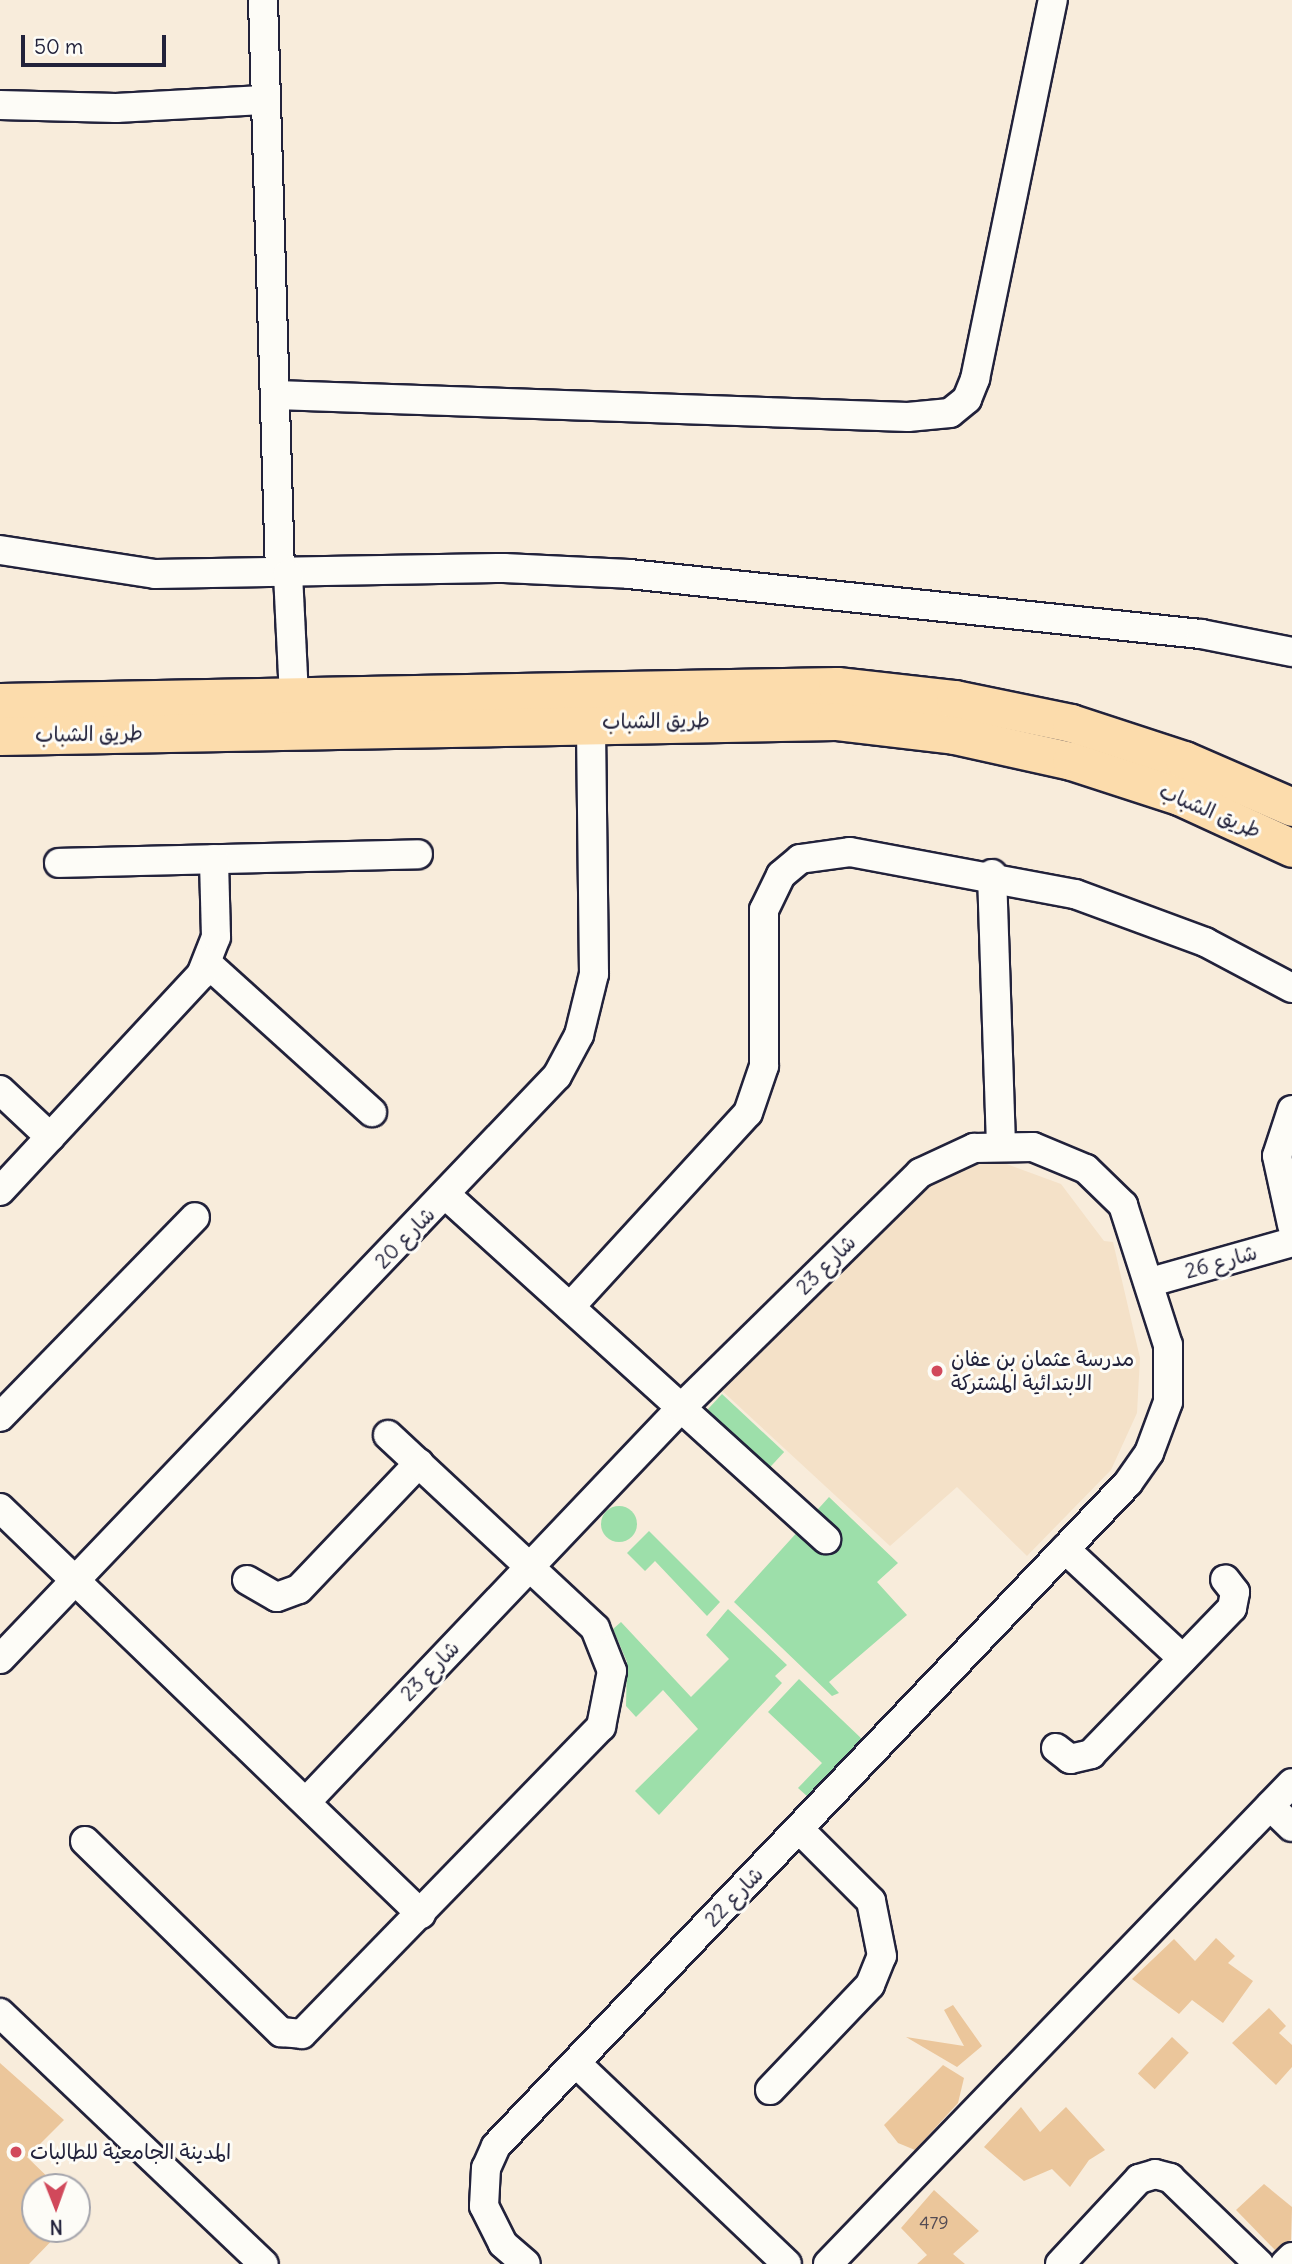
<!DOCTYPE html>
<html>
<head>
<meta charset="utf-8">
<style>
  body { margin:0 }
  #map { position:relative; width:1292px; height:2264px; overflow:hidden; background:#f8ecdb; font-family:Delius,"Playpen Sans Arabic",sans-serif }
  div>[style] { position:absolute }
  .built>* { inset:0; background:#f4e1c8 }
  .green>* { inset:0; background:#9ddfaa; transform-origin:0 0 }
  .round { border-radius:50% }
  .building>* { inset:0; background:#ebc69b; transform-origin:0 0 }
  .roads { filter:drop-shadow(2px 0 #22223b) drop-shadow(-2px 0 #22223b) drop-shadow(0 2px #22223b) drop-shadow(0 -2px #22223b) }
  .minor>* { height:28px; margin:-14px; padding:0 14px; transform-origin:14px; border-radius:14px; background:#fdfcf7 }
  .major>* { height:37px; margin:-18.5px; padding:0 18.5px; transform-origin:18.5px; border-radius:18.5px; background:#fcdcac }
  .dots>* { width:19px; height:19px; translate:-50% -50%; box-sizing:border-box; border:4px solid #fdfcf7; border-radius:50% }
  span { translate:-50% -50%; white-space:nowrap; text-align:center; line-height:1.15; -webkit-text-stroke:6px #fdfcf7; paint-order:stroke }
  .number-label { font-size:18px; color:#544b53 }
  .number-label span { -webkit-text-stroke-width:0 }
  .street-label { font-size:21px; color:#22223b }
  .poi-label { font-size:21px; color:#22223b }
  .left { translate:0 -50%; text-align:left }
  .north { position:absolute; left:21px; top:2173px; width:70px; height:70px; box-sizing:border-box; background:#fdfcf7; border:2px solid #a5a5ac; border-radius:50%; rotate:179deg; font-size:19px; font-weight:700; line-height:28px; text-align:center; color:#22223b }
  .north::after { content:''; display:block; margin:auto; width:24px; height:32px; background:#d1495b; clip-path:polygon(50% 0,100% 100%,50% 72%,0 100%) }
  .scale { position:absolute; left:21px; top:35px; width:145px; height:32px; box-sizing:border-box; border:4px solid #22223b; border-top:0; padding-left:9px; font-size:21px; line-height:24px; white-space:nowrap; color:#22223b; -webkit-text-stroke:5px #fdfcf7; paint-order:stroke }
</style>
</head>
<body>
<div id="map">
  <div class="built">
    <div style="clip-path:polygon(1004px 1163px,1061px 1184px,1104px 1241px,1113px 1242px,1140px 1358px,1137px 1413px,1111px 1470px,1027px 1556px,957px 1487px,890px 1546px,718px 1387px,915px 1189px,977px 1164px)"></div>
  </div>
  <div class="green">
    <div style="left:722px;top:1394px;width:85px;height:29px;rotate:43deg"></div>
    <div style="clip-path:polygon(829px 1497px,898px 1563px,877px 1582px,907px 1615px,829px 1682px,839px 1693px,832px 1696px,734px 1602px)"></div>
    <div class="round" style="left:601px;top:1506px;width:36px;height:36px"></div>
    <div style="clip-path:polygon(649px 1531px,720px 1602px,707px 1616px,655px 1561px,645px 1571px,627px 1553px)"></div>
    <div style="clip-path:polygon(728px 1609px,787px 1665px,775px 1676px,782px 1683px,659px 1815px,635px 1791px,698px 1729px,663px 1690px,636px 1717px,626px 1706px,627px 1662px,613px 1629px,621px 1622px,691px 1697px,729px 1659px,706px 1635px)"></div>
    <div style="clip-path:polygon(799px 1679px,863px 1740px,808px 1797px,798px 1788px,822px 1763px,768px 1712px)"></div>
  </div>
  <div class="building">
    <div style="clip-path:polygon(1216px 1938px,1235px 1956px,1228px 1963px,1253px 1981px,1223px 2023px,1192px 2000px,1179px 2014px,1132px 1979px,1174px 1939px,1195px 1961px)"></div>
    <div style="clip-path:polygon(953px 2005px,982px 2046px,957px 2067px,906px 2037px,964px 2046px,944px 2010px)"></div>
    <div style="clip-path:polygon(1269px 2008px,1286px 2026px,1279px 2033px,1292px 2045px,1292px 2067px,1276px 2085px,1232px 2043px)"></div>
    <div style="left:1172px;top:2037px;width:23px;height:50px;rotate:43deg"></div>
    <div style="clip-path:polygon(0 2063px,64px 2120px,27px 2157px,58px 2187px,35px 2187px,35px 2229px,63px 2229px,29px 2264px,0 2264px)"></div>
    <div style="clip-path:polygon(943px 2065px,964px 2078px,958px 2103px,915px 2150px,898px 2143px,884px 2125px)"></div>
    <div style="clip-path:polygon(1021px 2107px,1040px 2132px,1066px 2107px,1105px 2150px,1089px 2160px,1070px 2187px,1052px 2169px,1024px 2181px,984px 2147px)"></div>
    <div style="clip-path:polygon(1264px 2184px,1292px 2207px,1291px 2240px,1275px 2250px,1236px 2210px)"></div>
    <div style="clip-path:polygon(934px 2190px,979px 2231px,953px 2254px,965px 2264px,917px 2264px,927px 2255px,901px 2228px)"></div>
  </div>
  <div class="roads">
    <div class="minor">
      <div style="left:263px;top:0;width:573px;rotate:88.3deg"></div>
      <div style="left:0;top:105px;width:116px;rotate:1.5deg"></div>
      <div style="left:116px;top:108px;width:147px;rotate:-3.1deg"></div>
      <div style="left:276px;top:395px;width:632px;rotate:1.99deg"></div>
      <div style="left:908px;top:417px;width:42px;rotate:-5.4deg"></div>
      <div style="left:950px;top:413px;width:22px;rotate:-39deg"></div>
      <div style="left:967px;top:399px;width:22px;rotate:-68deg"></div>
      <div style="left:975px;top:379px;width:387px;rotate:-78.4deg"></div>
      <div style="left:0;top:550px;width:157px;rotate:8.8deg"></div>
      <div style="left:155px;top:574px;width:349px;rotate:-1deg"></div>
      <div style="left:504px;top:568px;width:125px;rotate:2.7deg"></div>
      <div style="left:629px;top:574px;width:575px;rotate:5.99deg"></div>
      <div style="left:1201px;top:634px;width:93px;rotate:11.2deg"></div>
      <div style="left:288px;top:574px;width:123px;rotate:87.2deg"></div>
      <div style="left:59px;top:863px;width:359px;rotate:-1.4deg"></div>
      <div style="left:992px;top:874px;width:271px;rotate:88.1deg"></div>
      <div style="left:208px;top:964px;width:221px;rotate:42.1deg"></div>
      <div style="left:0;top:1090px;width:69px;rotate:43.2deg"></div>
      <div style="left:1292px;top:1110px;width:48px;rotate:108.1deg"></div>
      <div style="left:1277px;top:1156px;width:71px;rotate:77.7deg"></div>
      <div style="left:0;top:1191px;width:295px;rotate:-47.1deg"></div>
      <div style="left:201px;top:975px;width:41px;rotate:-68.5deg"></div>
      <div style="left:216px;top:937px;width:78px;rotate:-91.5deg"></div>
      <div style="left:446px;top:1195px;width:513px;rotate:42.15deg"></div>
      <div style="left:1151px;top:1282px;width:147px;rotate:-15.8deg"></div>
      <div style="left:570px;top:1307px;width:263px;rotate:-47.5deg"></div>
      <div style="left:748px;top:1113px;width:50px;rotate:-71.2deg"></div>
      <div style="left:764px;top:1066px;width:156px;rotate:-90deg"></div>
      <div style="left:764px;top:910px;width:39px;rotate:-64deg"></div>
      <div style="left:781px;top:875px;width:25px;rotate:-40deg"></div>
      <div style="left:800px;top:859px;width:50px;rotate:-8deg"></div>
      <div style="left:850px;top:852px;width:229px;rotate:10.6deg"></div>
      <div style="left:1075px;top:894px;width:139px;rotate:20.3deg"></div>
      <div style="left:1205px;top:942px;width:98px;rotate:27.9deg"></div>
      <div style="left:0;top:1417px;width:279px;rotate:-45.7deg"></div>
      <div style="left:0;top:1508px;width:585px;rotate:43.96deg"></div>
      <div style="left:1065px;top:1549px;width:161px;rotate:43deg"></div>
      <div style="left:247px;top:1580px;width:34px;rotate:30deg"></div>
      <div style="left:277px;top:1597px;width:23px;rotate:-20deg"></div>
      <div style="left:299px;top:1589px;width:174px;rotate:-46.4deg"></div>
      <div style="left:0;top:1659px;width:806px;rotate:-46.31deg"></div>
      <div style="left:557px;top:1076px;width:47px;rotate:-61.8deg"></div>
      <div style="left:579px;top:1035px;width:63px;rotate:-76.2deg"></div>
      <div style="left:594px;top:974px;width:251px;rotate:-90.7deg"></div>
      <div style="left:1056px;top:1748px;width:18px;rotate:38deg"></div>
      <div style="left:1070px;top:1759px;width:22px;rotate:-13deg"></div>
      <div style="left:1091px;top:1754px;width:203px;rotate:-46deg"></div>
      <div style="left:1232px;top:1608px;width:16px;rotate:-79deg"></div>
      <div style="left:1235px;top:1592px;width:16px;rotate:-128deg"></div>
      <div style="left:306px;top:1802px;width:544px;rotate:-46.42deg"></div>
      <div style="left:681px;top:1408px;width:335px;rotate:-44.5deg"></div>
      <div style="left:920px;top:1173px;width:60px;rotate:-24.8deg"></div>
      <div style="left:974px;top:1148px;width:59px;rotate:-1deg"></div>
      <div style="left:1033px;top:1147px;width:57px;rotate:22.5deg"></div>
      <div style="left:1086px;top:1169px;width:52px;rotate:44.2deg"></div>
      <div style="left:1123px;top:1205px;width:147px;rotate:72.2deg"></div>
      <div style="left:1168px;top:1345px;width:57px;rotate:90deg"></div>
      <div style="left:1168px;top:1402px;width:54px;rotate:110.4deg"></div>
      <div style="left:1149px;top:1453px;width:37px;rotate:125deg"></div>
      <div style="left:1128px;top:1483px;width:916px;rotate:133.63deg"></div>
      <div style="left:496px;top:2146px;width:24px;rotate:114deg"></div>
      <div style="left:486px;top:2168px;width:38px;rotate:93deg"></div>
      <div style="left:484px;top:2206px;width:42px;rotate:63.4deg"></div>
      <div style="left:503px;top:2244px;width:30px;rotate:41deg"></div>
      <div style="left:1270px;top:1806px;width:30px;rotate:44deg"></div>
      <div style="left:85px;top:1841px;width:274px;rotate:44.3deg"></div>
      <div style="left:281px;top:2032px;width:21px;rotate:5deg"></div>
      <div style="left:302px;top:2034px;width:429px;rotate:-45.8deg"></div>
      <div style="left:601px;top:1727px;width:57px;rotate:-78.9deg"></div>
      <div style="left:612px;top:1671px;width:46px;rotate:-111.6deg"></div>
      <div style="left:595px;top:1628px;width:283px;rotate:-137deg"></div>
      <div style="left:0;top:2013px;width:364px;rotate:43.6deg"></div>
      <div style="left:576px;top:2063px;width:291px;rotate:43.6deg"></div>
      <div style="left:770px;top:2090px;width:145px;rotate:-46.4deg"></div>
      <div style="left:870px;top:1985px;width:31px;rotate:-68deg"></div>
      <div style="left:882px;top:1956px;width:56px;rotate:-101.3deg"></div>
      <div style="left:871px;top:1901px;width:102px;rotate:-135deg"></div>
      <div style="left:828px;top:2264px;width:668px;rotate:-46.03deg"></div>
      <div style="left:1060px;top:2264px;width:116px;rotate:-47.1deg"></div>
      <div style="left:1139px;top:2179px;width:17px;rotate:-17deg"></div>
      <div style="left:1155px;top:2174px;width:16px;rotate:15deg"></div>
      <div style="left:1170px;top:2178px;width:124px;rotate:44deg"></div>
      <div style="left:1285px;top:2264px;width:10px;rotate:-45deg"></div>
    </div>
    <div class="major">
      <div style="left:0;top:702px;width:837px;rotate:-1.1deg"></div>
      <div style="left:837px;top:686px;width:119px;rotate:6.3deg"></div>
      <div style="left:955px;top:699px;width:118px;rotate:11.7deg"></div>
      <div style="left:1071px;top:723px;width:119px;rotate:18.1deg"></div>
      <div style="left:1184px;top:760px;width:118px;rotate:23.5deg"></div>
      <div style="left:0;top:736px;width:835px;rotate:-1.03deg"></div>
      <div style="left:835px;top:721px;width:120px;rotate:6.7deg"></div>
      <div style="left:954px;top:735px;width:120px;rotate:12.5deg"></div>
      <div style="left:1071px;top:761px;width:114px;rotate:18deg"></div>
      <div style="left:1179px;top:796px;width:124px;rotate:24.7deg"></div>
    </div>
  </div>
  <div class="dots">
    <div style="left:937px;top:1371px;background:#d1495b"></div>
    <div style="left:16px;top:2152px;background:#d1495b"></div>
  </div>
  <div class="number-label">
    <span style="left:934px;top:2223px">479</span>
  </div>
  <div class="street-label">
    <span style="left:656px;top:721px;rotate:-1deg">طريق الشباب</span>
    <span style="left:89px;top:734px;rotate:-1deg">طريق الشباب</span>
    <span style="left:1210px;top:811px;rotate:23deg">طريق الشباب</span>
    <span style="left:405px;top:1238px;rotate:-46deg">شارع 20</span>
    <span style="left:1221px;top:1262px;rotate:-16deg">شارع 26</span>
    <span style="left:826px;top:1265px;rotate:-45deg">شارع 23</span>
    <span style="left:430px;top:1671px;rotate:-46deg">شارع 23</span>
    <span style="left:734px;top:1897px;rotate:-46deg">شارع 22</span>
  </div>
  <div class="poi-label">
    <span class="left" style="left:951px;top:1371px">مدرسة عثمان بن عفان<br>الابتدائية المشتركة</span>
    <span class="left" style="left:30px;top:2152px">المدينة الجامعية للطالبات</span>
  </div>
  <div class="north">N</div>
  <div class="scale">50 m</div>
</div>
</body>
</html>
